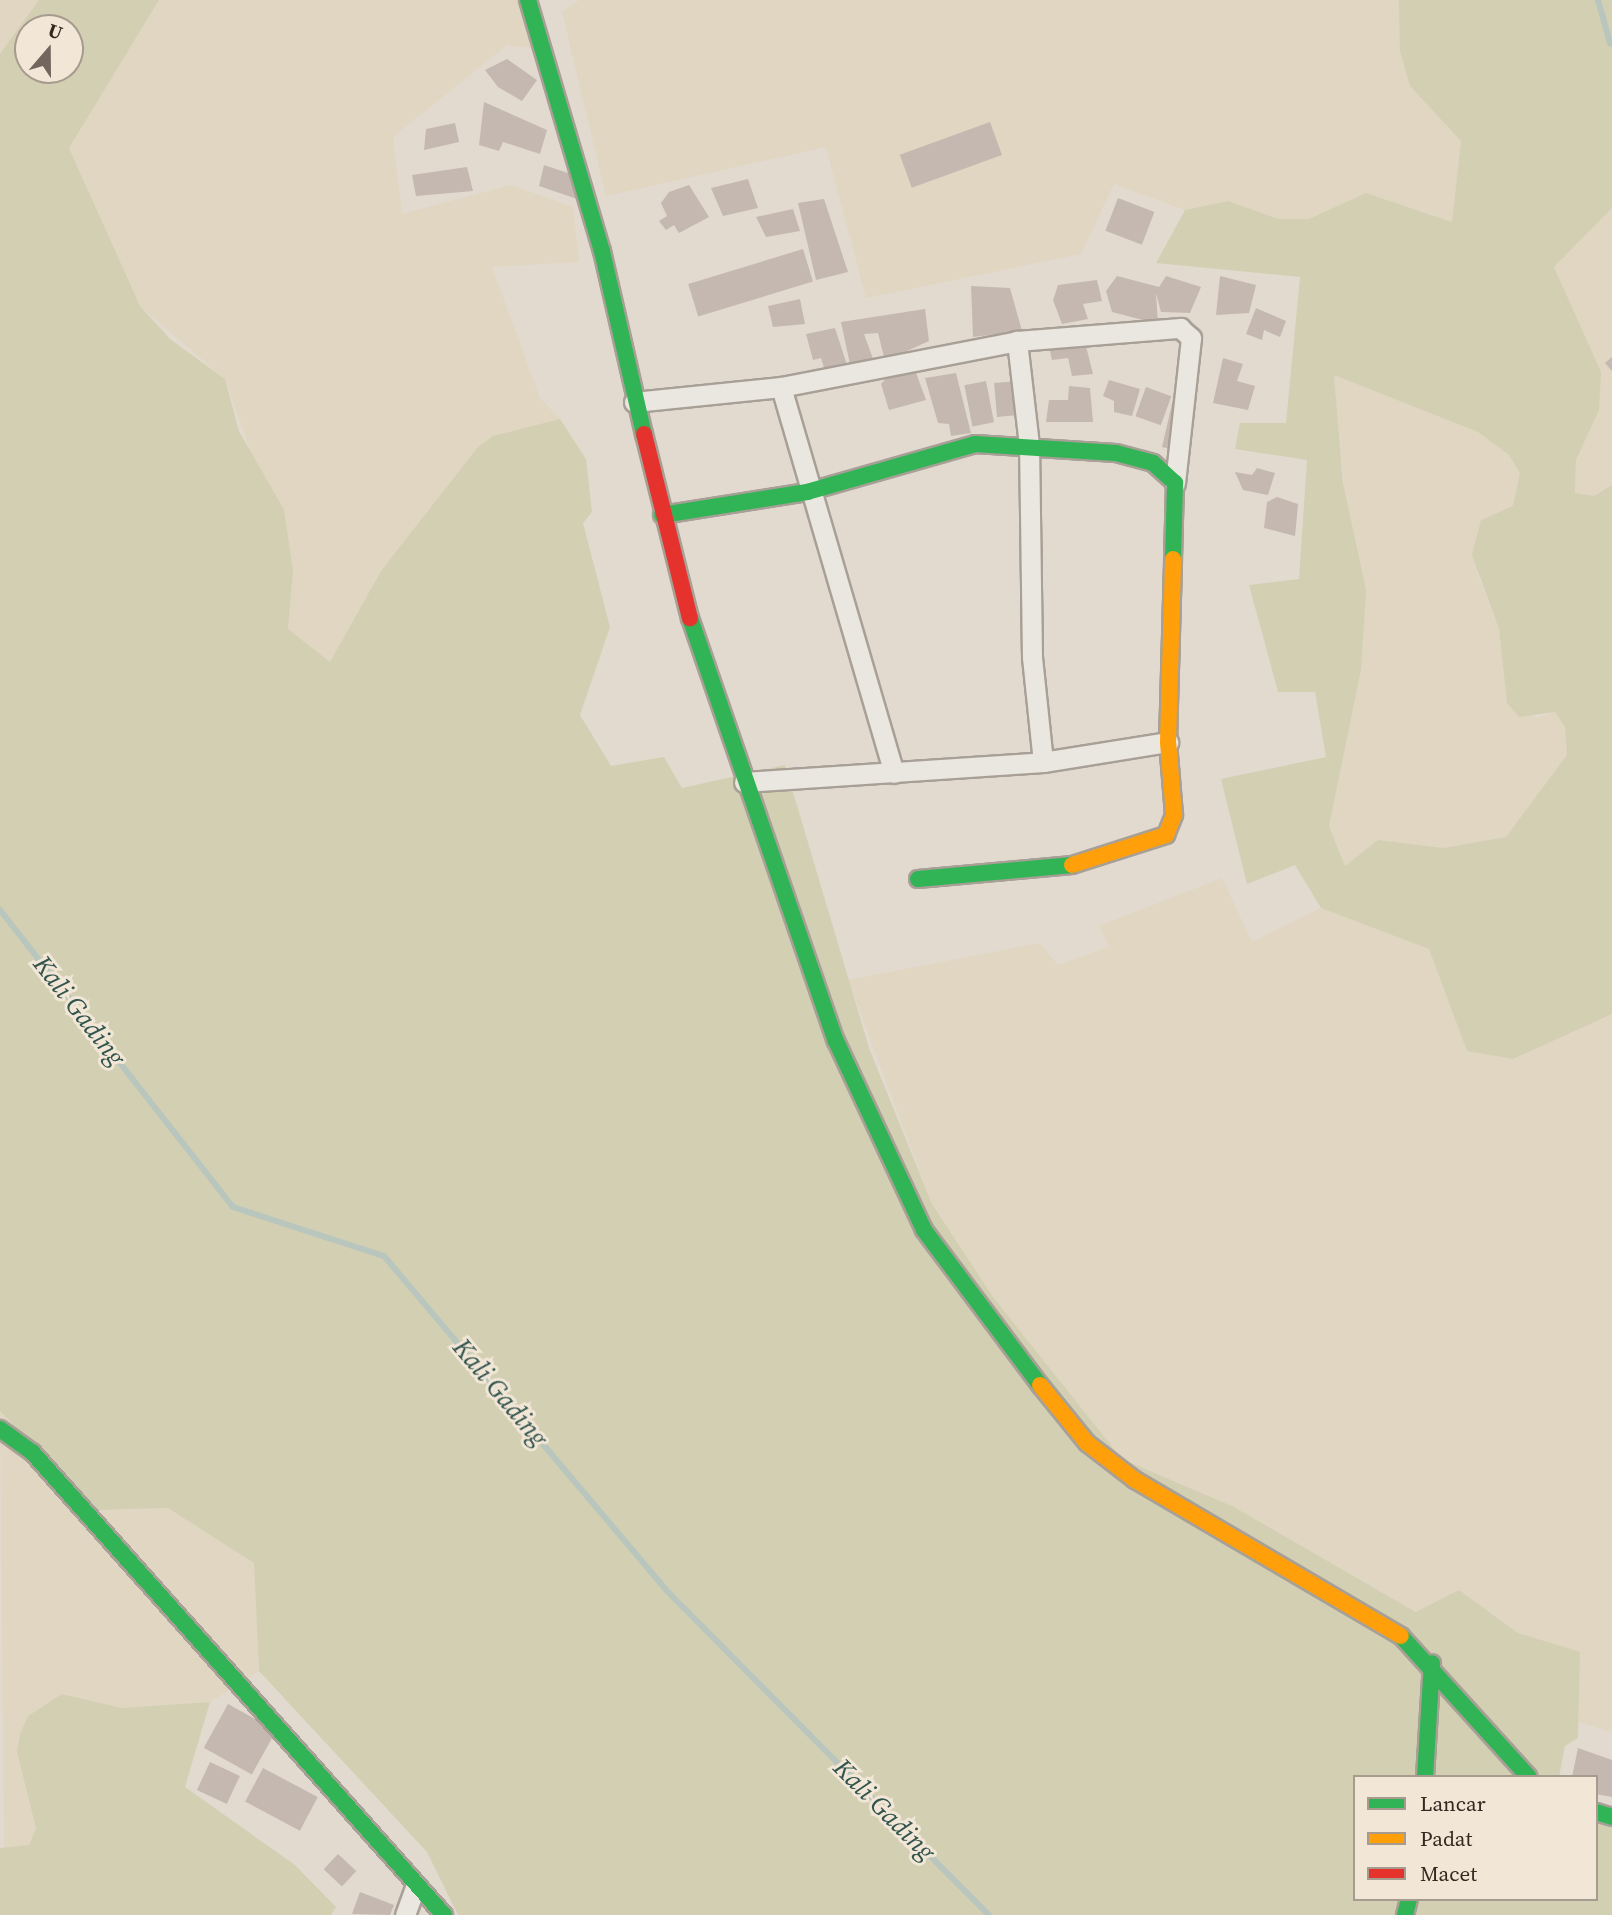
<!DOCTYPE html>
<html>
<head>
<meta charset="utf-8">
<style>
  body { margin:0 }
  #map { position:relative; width:1612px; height:1915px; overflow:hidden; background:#e2dacf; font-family:"Source Serif 4",serif }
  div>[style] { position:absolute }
  .farmland>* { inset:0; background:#e0d6c1 }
  .green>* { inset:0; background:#d3cfb3 }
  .stream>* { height:6px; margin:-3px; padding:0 3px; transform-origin:3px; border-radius:3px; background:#b9c6bd }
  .building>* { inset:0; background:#c5b8b0; transform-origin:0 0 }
  .roads { filter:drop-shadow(2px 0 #a8a097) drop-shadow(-2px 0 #a8a097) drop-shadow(0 2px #a8a097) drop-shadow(0 -2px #a8a097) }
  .street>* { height:19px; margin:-9.5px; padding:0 9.5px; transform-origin:9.5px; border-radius:9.5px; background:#eae6e0 }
  .fast>* { height:16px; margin:-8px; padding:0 8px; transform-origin:8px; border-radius:8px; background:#30b455 }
  .slow>* { height:16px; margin:-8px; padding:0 8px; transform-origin:8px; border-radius:8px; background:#ff9f0a }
  .jam>* { height:16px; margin:-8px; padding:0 8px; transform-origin:8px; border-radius:8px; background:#e5322d }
  span { translate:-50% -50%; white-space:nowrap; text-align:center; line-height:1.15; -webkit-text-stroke:6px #f2e6d6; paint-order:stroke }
  .water-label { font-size:26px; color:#31544d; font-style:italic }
  .legend { position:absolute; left:1353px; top:1775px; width:245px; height:126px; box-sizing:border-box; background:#f2e6d6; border:2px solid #a79a8e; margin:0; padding:9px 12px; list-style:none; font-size:21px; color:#362821 }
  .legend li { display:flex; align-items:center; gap:14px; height:35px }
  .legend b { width:35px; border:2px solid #a79a8e }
  .north { position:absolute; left:14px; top:14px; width:70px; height:70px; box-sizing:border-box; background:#f2e6d6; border:2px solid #a79a8e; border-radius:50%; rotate:20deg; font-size:19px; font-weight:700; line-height:28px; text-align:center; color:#362821 }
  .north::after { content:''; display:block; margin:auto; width:24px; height:32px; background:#72665e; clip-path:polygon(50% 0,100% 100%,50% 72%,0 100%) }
</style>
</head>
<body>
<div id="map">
  <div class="farmland">
    <div style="clip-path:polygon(0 0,39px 0,4px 55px,0 54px)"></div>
    <div style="clip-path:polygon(159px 0,520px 0,537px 49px,507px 45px,393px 137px,402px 214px,511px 185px,573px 207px,579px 262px,492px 267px,540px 398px,560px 419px,493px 436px,381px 571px,330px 662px,288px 629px,293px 571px,225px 379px,140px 306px,69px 148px)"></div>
    <div style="clip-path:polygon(579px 0,1399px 0,1410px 86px,1461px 141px,1452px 222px,1366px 193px,1309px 219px,1278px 219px,1228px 201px,1185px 210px,1114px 184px,1081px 254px,866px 298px,826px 147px,606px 196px,562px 12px)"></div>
    <div style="clip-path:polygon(1612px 208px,1612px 485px,1594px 496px,1575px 494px,1576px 460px,1599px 410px,1554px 267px)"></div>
    <div style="clip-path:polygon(1334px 375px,1478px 432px,1509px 455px,1520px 473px,1513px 506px,1481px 520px,1477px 573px,1499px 629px,1507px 703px,1537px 718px,1555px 711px,1565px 727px,1567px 755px,1506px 837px,1443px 848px,1378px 840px,1345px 866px,1329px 825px,1361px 670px)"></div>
    <div style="clip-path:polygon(1222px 878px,1252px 942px,1321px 908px,1429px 949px,1467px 1051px,1513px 1059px,1612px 1014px,1612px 1732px,1579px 1722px,1579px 1652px,1518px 1633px,1459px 1590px,1417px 1612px,1234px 1507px,1122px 1459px,993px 1297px,932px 1204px,848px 980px,1040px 943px,1058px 965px,1109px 947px,1099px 926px)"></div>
    <div style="clip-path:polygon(0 1411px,124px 1510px,168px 1508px,254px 1563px,259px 1671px,210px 1702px,122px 1708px,63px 1694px,28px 1716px,17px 1752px,36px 1828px,30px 1845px,4px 1849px)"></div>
  </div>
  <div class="green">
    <div style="clip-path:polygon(evenodd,39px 0,159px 0,69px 148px,140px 306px,170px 339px,225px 379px,239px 431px,284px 510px,293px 571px,288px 629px,330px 662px,381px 571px,478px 447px,493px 436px,560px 419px,586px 459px,592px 512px,583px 523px,610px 627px,580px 715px,611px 766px,664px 757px,682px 788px,785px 765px,869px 1048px,932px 1204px,993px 1297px,1122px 1459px,1234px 1507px,1416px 1612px,1459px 1590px,1518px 1633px,1580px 1652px,1578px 1738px,1565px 1746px,1559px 1777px,1355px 1777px,1355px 1899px,1596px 1899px,1596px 1822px,1612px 1828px,1612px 1915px,458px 1915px,427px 1852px,259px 1671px,254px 1563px,168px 1508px,96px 1510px,0 1411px,0 54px,39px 0,28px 28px,70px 28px,70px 70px,28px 70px,28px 28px)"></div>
    <div style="clip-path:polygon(evenodd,1399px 0,1612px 0,1612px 208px,1554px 267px,1601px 372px,1599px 410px,1576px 460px,1575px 493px,1594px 496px,1612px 485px,1612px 1014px,1513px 1059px,1467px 1051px,1429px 949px,1321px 908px,1295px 865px,1247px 884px,1221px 779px,1326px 757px,1315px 692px,1278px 692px,1249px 585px,1299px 579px,1307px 460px,1235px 449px,1240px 423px,1286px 423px,1300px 277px,1156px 263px,1185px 210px,1228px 201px,1278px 219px,1309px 219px,1366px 193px,1452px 222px,1461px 141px,1410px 86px,1400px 51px,1399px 0,1334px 375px,1478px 432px,1509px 455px,1520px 473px,1513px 506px,1481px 520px,1472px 555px,1499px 629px,1507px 703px,1519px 717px,1555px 712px,1565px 727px,1567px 755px,1506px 837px,1443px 848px,1378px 840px,1345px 866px,1329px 826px,1361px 670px,1366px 590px,1343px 483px,1334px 375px)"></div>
    <div style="clip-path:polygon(62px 1694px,122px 1708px,210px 1702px,185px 1787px,295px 1865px,336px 1907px,331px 1915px,0 1915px,0 1848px,29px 1845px,36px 1828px,17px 1752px,20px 1734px,28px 1716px)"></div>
  </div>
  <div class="stream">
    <div style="left:1598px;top:0;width:45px;rotate:74.4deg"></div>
    <div style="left:0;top:910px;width:377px;rotate:51.9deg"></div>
    <div style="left:233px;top:1207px;width:159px;rotate:18deg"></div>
    <div style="left:384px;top:1256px;width:437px;rotate:49.8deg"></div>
    <div style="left:666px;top:1590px;width:458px;rotate:45.2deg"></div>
  </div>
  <div class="building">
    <div style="clip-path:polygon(507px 59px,537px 80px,522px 101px,498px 87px,485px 70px)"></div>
    <div style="clip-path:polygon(484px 102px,547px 130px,540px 154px,503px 142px,499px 151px,479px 145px)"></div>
    <div style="left:990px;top:122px;width:35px;height:96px;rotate:70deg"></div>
    <div style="clip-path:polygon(455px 123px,459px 142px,424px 150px,426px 129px)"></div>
    <div style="clip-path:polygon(544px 165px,574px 175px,580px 200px,539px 186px)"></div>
    <div style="clip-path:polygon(467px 167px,473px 191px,416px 196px,412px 175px)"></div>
    <div style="clip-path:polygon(748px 179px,758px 208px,723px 216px,711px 188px)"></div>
    <div style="clip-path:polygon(689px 185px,709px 217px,679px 233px,674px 225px,666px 230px,659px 221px,667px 216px,661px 203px,669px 192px)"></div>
    <div style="left:1118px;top:198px;width:39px;height:35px;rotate:21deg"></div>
    <div style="clip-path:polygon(824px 199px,848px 272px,816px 280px,798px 203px)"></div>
    <div style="clip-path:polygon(793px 209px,800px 231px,766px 237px,756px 217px)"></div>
    <div style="left:803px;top:249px;width:34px;height:120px;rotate:73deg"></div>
    <div style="clip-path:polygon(1117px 276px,1159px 287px,1166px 276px,1201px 287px,1190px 313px,1161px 312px,1156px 293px,1158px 324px,1112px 312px,1106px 291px)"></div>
    <div style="clip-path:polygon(1220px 276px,1256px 285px,1249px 313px,1216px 315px)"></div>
    <div style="clip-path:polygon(1097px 280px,1102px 301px,1083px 304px,1088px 319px,1062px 324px,1053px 300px,1058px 285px)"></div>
    <div style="clip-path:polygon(971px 286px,1010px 288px,1022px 331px,973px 337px)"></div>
    <div style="clip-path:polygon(800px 299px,805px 324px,773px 327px,768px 306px)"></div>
    <div style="clip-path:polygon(1256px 308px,1286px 321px,1280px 337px,1264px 330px,1262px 340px,1246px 334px)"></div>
    <div style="clip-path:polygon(925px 309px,929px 341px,885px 361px,878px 333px,864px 334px,875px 364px,851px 369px,841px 322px)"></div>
    <div style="clip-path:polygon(835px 328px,848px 368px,825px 371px,821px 358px,813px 360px,806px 334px)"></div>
    <div style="clip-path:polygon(1084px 338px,1093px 374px,1072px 376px,1068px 358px,1052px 360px,1048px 341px)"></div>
    <div style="clip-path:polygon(1612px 357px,1612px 371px,1605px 363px)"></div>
    <div style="clip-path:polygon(1223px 358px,1243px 364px,1237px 381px,1255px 386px,1248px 410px,1213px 403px)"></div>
    <div style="clip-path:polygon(915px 370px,926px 400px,889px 410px,881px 384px,890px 374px)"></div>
    <div style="clip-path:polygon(956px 373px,971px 433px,951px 436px,949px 424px,938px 423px,925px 378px)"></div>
    <div style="clip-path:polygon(1109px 380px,1140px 389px,1132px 416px,1114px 412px,1114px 401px,1103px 396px)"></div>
    <div style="left:986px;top:381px;width:42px;height:22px;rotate:79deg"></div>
    <div style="left:1017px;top:381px;width:34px;height:23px;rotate:85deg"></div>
    <div style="clip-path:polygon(1069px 386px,1090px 388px,1093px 422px,1046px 422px,1049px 400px,1068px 400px)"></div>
    <div style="left:1146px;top:387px;width:27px;height:31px;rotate:20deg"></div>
    <div style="clip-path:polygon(1175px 391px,1190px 395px,1191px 454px,1162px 447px)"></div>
    <div style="clip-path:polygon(1257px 468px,1275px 473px,1268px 495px,1243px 490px,1235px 472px,1252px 475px)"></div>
    <div style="clip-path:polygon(1277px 497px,1298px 504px,1295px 536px,1264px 528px,1267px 502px)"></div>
    <div style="left:228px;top:1704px;width:55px;height:50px;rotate:29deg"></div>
    <div style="clip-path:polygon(1578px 1748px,1612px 1760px,1612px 1797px,1596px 1794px,1596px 1777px,1572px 1777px)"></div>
    <div style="left:210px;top:1762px;width:33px;height:31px;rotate:25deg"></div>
    <div style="left:263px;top:1768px;width:62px;height:38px;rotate:28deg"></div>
    <div style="left:338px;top:1854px;width:25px;height:21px;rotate:43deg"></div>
    <div style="clip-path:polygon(360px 1892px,394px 1905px,390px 1915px,352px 1914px)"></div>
  </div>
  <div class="roads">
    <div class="street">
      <div style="left:781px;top:387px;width:402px;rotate:73.7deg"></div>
      <div style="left:634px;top:402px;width:148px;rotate:-5.8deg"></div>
      <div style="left:781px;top:387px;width:240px;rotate:-11deg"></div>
      <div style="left:1017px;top:341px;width:164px;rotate:-4.6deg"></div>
      <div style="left:1180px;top:328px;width:15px;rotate:42deg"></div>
      <div style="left:1191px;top:338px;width:146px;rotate:96.3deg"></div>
      <div style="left:1043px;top:762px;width:127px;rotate:-9.1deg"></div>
      <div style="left:744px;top:782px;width:300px;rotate:-3.8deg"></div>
      <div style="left:1043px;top:762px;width:106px;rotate:-96deg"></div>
      <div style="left:1032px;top:657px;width:212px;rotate:-90.8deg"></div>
      <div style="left:1029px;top:445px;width:105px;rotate:-96.6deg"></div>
      <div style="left:405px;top:1915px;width:29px;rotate:-70deg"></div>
    </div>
    <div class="fast">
      <div style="left:528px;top:0;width:262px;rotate:73.6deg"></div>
      <div style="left:602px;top:251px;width:188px;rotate:77.1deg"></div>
      <div style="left:662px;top:515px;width:147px;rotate:-9deg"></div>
      <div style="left:807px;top:492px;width:175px;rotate:-15.9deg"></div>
      <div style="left:975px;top:444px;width:141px;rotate:3.7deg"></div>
      <div style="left:1116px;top:453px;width:38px;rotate:15deg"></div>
      <div style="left:1153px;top:463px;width:30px;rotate:42deg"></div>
      <div style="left:1175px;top:483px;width:76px;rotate:91.5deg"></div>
      <div style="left:690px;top:618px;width:447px;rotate:71deg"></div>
      <div style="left:836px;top:1041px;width:208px;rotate:65deg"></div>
      <div style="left:924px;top:1230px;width:194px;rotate:53.2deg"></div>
      <div style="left:918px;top:879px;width:155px;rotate:-5.2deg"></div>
      <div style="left:0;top:1429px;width:39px;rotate:36deg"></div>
      <div style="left:32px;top:1452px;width:620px;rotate:48.34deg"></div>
      <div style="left:1401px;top:1636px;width:190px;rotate:47.8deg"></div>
      <div style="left:1425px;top:1777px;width:114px;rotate:-86.5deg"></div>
      <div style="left:1596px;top:1812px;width:17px;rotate:17deg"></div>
      <div style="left:1405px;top:1915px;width:16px;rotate:-76deg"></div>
    </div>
    <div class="slow">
      <div style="left:1072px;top:865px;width:99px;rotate:-17.7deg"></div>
      <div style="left:1166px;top:835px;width:22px;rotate:-68deg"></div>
      <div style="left:1174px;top:815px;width:73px;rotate:-94.7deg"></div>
      <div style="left:1168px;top:742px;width:183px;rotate:-88.4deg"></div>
      <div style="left:1040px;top:1385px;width:75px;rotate:51deg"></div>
      <div style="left:1087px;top:1443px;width:61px;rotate:37.6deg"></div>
      <div style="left:1135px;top:1480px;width:308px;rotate:30.4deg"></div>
    </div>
    <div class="jam">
      <div style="left:644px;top:434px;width:190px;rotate:76deg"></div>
    </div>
  </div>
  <div class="water-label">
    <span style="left:79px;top:1011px;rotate:52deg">Kali Gading</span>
    <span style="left:500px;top:1393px;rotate:50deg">Kali Gading</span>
    <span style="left:884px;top:1810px;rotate:45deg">Kali Gading</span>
  </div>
  <ul class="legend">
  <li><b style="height:9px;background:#30b455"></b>Lancar</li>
  <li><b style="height:9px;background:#ff9f0a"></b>Padat</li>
  <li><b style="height:9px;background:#e5322d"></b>Macet</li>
  </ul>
  <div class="north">U</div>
</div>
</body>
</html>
